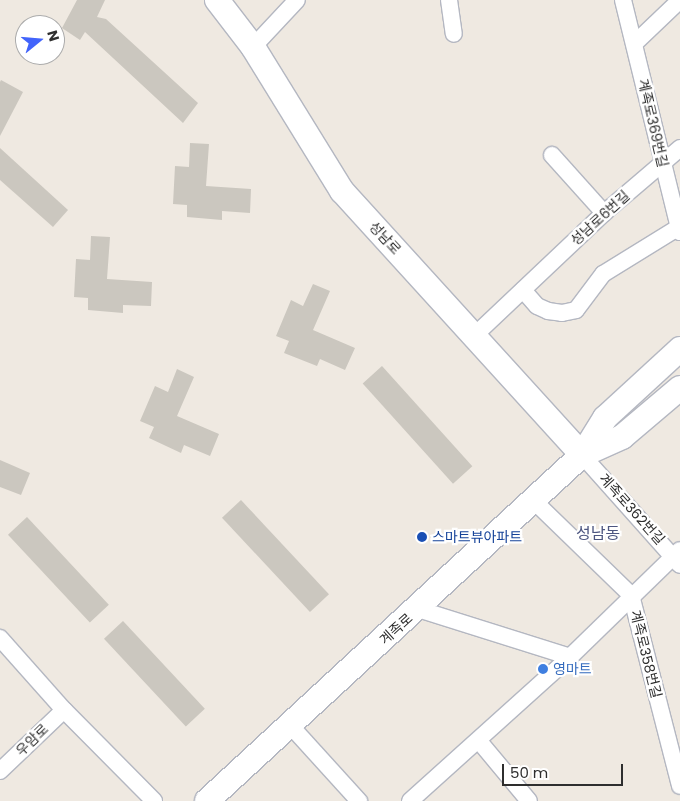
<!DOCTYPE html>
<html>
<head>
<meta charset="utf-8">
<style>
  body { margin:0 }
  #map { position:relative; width:680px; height:801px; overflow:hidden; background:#efe9e1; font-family:Poppins,"Noto Sans KR",sans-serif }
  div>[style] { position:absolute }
  .building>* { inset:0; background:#cbc7bf; transform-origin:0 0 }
  .roads { filter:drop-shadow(1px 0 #b4b7c1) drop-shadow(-1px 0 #b4b7c1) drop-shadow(0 1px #b4b7c1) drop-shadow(0 -1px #b4b7c1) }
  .street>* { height:16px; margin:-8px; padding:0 8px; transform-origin:8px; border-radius:8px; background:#fff }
  .secondary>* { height:24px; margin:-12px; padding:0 12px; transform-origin:12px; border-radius:12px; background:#fff }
  .dots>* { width:14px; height:14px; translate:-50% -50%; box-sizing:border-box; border:2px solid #fff; border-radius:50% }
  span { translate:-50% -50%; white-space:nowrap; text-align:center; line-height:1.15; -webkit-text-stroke:4.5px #fff; paint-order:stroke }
  .street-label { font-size:14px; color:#2e2e2e }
  .transit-label { font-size:14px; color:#164399 }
  .left { translate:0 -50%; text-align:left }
  .shop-label { font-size:14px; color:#366cbe }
  .quarter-label { font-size:16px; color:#4d5680 }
  .north { position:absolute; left:15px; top:15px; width:50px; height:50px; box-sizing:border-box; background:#fff; border:1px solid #ababab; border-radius:50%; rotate:73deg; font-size:14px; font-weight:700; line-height:20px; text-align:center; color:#2e2e2e }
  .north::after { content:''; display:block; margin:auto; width:18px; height:22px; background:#4264fb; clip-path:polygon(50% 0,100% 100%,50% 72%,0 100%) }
  .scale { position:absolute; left:502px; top:764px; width:121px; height:22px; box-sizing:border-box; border:2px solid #2e2e2e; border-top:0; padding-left:6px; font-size:15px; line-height:18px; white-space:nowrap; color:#2e2e2e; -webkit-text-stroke:4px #fff; paint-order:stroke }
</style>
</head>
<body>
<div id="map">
  <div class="building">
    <div style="clip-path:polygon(77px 0,105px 0,97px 17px,106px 19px,198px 103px,183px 123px,85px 32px,80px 40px,62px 28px)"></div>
    <div style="clip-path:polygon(1px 80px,23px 92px,0 136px,0 82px)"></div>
    <div style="clip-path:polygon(190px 143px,209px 144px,206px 186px,251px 189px,250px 213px,222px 211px,222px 220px,187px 217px,187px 205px,173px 204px,175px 166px,189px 167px)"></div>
    <div style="clip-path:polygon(0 148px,68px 210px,53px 227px,0 180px)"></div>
    <div style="clip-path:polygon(91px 236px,110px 237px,107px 279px,152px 282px,151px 306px,123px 305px,123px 313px,88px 310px,88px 298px,74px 297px,76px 259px,90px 260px)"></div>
    <div style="clip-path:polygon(313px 284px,330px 291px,313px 330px,355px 348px,345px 370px,320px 359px,317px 366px,284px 353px,289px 341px,276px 336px,291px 300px,303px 306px)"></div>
    <div style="left:382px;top:366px;width:135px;height:26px;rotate:48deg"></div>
    <div style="clip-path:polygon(177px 369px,194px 377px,177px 416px,219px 434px,210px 456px,184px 445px,181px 453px,149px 438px,154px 427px,140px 421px,155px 386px,168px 392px)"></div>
    <div style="clip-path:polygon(0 460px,30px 473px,21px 495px,0 487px)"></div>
    <div style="left:241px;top:500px;width:129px;height:26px;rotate:47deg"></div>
    <div style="left:27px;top:517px;width:120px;height:26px;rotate:47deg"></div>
    <div style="left:123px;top:621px;width:120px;height:26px;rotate:47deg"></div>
  </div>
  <div class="roads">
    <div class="street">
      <div style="left:449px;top:0;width:34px;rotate:82deg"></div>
      <div style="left:623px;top:0;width:239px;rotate:76.2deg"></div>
      <div style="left:635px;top:43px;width:62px;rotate:-43.7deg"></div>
      <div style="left:253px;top:47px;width:64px;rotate:-46.9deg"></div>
      <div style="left:552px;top:155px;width:78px;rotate:48.1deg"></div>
      <div style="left:523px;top:290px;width:21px;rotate:49deg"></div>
      <div style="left:537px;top:306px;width:12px;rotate:24deg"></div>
      <div style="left:548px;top:311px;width:14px;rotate:8deg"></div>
      <div style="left:562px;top:313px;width:14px;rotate:-12deg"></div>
      <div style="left:576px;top:310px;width:45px;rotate:-53.1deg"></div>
      <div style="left:603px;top:274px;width:89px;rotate:-31.7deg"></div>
      <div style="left:474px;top:336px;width:179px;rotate:-43.4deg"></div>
      <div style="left:604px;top:213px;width:100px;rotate:-40.5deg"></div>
      <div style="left:582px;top:455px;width:147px;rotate:48.3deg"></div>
      <div style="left:534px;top:501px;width:135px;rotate:44.1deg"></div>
      <div style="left:631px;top:595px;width:197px;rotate:75.6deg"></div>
      <div style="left:418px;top:609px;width:159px;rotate:17.5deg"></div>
      <div style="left:0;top:638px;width:96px;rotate:48.4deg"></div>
      <div style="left:64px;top:710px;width:128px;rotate:45.3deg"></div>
      <div style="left:290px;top:725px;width:103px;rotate:47.8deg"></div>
      <div style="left:479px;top:741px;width:78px;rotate:50.2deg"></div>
      <div style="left:0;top:771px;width:88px;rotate:-43.6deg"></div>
      <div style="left:410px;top:801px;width:215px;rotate:-42deg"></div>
      <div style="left:570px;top:657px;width:153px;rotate:-44.2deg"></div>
    </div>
    <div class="secondary">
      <div style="left:217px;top:0;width:59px;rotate:52.5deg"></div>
      <div style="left:253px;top:47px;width:169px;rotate:58.3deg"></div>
      <div style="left:342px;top:191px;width:357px;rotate:47.7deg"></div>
      <div style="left:582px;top:455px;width:44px;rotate:-24.2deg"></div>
      <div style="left:622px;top:437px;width:76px;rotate:-40.2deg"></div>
      <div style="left:207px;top:801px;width:510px;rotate:-42.7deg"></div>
      <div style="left:582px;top:455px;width:44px;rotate:-58.1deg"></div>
      <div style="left:605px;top:418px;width:102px;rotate:-42.6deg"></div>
    </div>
  </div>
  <div class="dots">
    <div style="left:422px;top:537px;background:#1a4fb4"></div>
    <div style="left:543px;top:669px;background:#3f7fe0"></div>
  </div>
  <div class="street-label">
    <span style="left:653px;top:123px;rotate:77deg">계족로369번길</span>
    <span style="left:600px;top:218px;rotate:-42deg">성남로6번길</span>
    <span style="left:385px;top:238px;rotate:47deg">성남로</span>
    <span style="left:632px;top:509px;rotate:48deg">계족로362번길</span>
    <span style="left:396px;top:629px;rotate:-42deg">계족로</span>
    <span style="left:646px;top:654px;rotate:76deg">계족로358번길</span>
    <span style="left:32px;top:740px;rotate:-44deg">우암로</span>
  </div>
  <div class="transit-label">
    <span class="left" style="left:432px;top:537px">스마트뷰아파트</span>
  </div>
  <div class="shop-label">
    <span class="left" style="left:553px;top:669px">영마트</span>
  </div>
  <div class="quarter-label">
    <span style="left:598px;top:534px">성남동</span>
  </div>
  <div class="north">N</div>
  <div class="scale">50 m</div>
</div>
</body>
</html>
